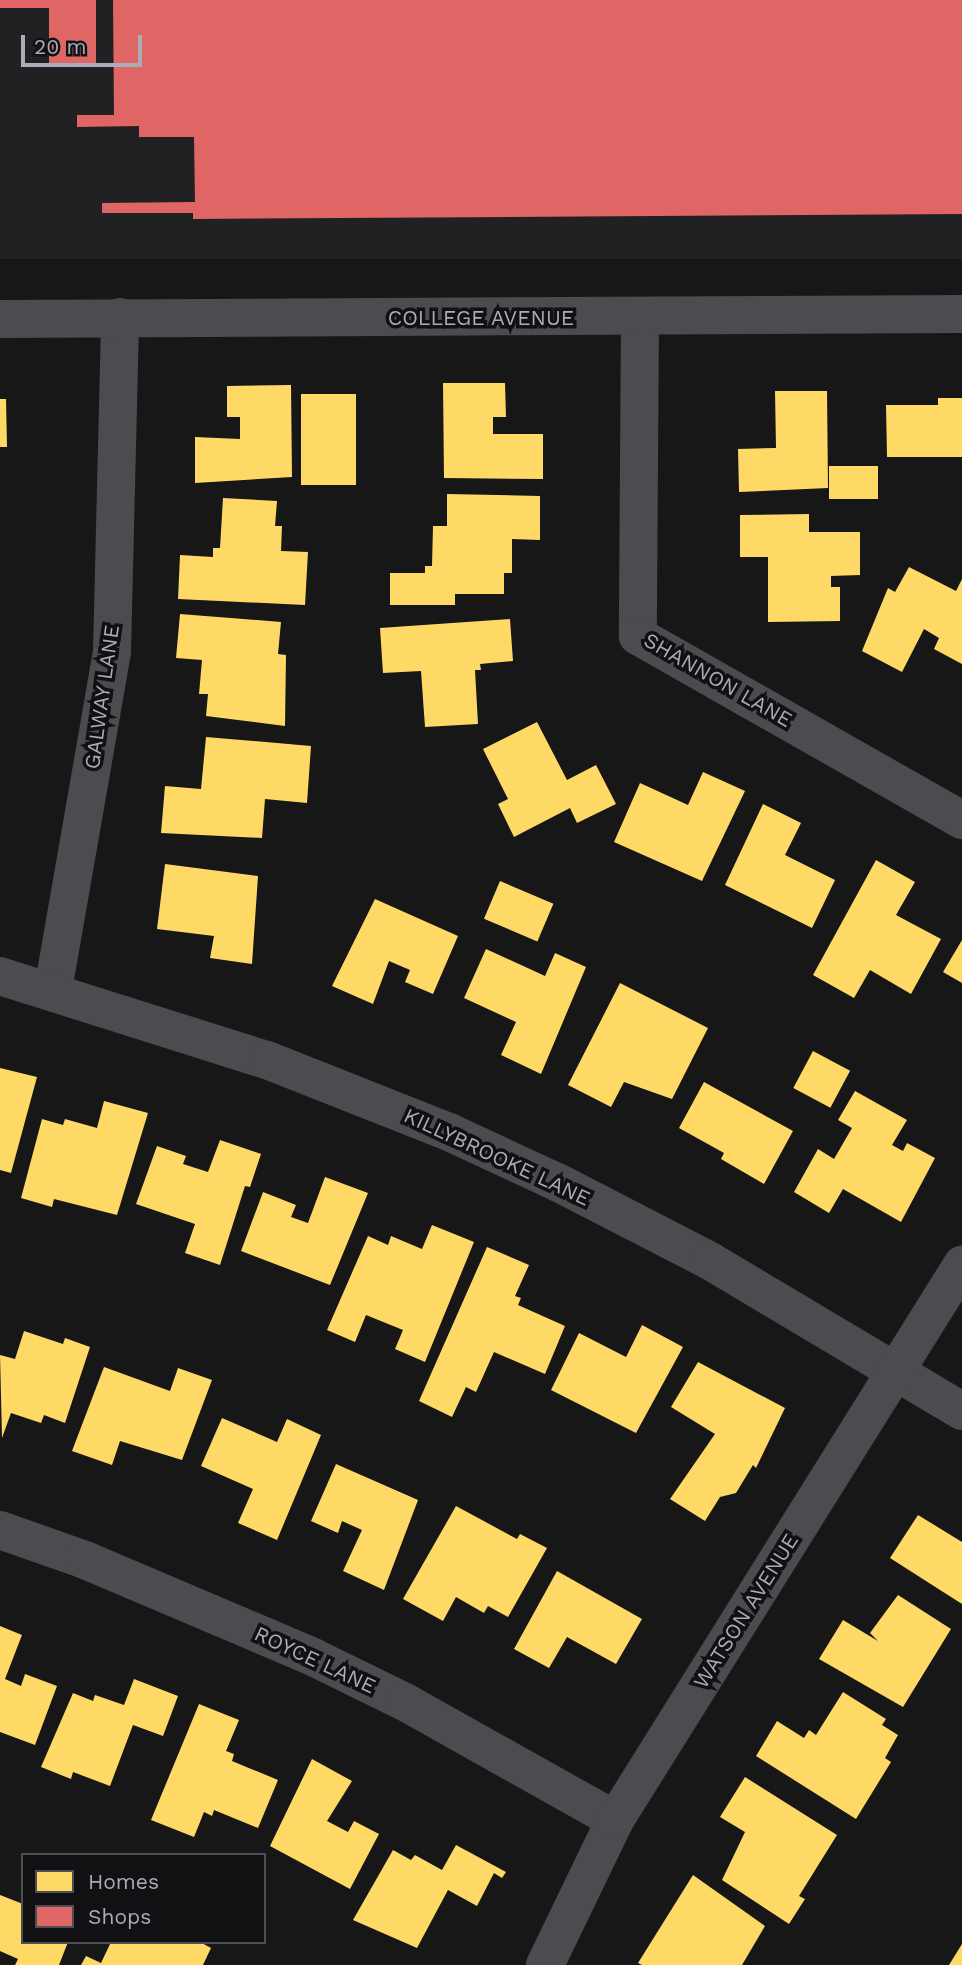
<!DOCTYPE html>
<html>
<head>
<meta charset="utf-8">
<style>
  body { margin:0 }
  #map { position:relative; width:962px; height:1965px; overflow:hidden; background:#171717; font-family:"Work Sans",sans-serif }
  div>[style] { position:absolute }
  .built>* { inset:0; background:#212123; transform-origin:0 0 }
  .homes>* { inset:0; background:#ffd966; transform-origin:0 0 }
  .shops>* { inset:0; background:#e06666 }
  .minor>* { height:38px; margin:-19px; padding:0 19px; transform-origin:19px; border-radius:19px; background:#4b4c50 }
  .tertiary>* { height:38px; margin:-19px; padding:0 19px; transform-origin:19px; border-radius:19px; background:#4b4c50 }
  span { translate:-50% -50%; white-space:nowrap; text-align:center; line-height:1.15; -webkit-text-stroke:7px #111113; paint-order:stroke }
  .street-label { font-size:21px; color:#a8adb8 }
  .legend { position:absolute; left:21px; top:1853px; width:245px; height:91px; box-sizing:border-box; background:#111113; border:2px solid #4d4f55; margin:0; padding:9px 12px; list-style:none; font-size:21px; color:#a8adb8 }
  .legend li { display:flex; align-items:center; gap:14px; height:35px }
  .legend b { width:35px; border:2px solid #4d4f55 }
  .scale { position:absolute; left:21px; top:35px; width:121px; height:32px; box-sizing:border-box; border:4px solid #a8adb8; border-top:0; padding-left:9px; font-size:21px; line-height:24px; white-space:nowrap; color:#a8adb8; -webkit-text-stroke:5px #111113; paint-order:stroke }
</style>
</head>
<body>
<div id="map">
  <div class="built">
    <div style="left:0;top:0;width:962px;height:259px"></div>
  </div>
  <div class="homes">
    <div style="clip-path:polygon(443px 383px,505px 383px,506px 417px,493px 417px,493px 434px,543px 434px,543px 479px,444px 478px)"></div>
    <div style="clip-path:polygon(291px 385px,292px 477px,195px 483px,195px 437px,240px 439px,240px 417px,227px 417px,227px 386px)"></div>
    <div style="clip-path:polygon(775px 391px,827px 391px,828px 488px,739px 492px,738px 449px,776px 448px)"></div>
    <div style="left:301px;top:394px;width:55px;height:91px"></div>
    <div style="clip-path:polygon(938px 398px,962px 398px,962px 457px,887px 457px,886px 405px,938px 405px)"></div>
    <div style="clip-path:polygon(0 399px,6px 399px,7px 447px,0 447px)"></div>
    <div style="left:829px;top:466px;width:49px;height:33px"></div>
    <div style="clip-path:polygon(447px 494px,540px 496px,540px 540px,512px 539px,512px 573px,504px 573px,504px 594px,455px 594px,455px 605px,390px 605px,390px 573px,425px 573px,425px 566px,432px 566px,433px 526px,447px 526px)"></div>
    <div style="clip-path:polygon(223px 498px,277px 501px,275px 526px,282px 526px,281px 551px,308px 552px,305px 605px,178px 599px,180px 555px,213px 557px,213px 548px,220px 548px)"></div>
    <div style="clip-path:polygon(809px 514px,809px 532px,860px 532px,860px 575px,831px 576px,831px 587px,840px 587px,840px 621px,768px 622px,768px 557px,740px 557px,740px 515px)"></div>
    <div style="clip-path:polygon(909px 567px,956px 591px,962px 579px,962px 664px,934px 649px,939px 638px,924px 629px,902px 672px,862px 651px,888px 588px,895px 592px)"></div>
    <div style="clip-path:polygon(180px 614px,281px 622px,278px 654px,286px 655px,285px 726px,206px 716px,208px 694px,199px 694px,202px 660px,176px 658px)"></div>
    <div style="clip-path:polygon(510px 619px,513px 661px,480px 664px,481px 670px,475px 670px,478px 724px,425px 727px,421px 671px,383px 673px,380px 628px)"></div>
    <div style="clip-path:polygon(537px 722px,567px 780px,596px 765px,616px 804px,577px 823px,570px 808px,514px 837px,498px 804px,508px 799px,483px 749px)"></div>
    <div style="clip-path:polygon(206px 737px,311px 746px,307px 803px,265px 799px,262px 838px,161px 833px,165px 786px,201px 789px)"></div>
    <div style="clip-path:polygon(703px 772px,745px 791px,702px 881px,614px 842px,640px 783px,688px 805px)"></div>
    <div style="clip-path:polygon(763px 804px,801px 823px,785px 855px,835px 880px,812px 928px,725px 885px)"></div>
    <div style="clip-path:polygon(876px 860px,915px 882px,896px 915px,941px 939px,911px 994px,870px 970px,854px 998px,813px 975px)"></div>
    <div style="clip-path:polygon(165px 864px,258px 876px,252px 964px,210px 958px,214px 936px,157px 929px)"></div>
    <div style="left:500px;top:881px;width:58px;height:41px;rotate:23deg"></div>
    <div style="clip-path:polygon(375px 899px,458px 936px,433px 994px,405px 982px,410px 970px,389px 961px,373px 1004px,332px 986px)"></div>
    <div style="clip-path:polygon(962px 940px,962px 983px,943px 972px)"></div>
    <div style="clip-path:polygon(486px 949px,545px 976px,555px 953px,586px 967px,541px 1074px,501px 1055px,516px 1022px,464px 998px)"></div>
    <div style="clip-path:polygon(620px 983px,708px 1028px,672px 1099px,624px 1082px,611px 1107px,568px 1085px)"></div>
    <div style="left:813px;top:1051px;width:42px;height:42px;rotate:28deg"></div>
    <div style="clip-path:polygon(0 1068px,37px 1077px,11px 1173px,0 1170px)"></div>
    <div style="clip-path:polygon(704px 1082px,793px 1131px,764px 1184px,721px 1159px,724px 1153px,679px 1128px)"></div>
    <div style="clip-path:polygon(855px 1091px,907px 1120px,892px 1145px,903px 1151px,907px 1143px,935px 1158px,901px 1222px,843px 1189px,829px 1213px,794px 1192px,818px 1149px,834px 1159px,852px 1128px,838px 1120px)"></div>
    <div style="clip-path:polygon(104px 1101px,148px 1113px,117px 1215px,54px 1199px,52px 1207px,21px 1198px,42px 1119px,63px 1125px,65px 1119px,97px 1128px)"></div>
    <div style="clip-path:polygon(220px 1140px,261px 1154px,250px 1187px,245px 1186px,220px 1265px,185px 1253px,195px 1224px,136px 1204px,157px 1146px,186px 1156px,183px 1164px,208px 1172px)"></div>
    <div style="clip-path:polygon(325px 1177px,368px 1193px,330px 1285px,241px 1251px,263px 1192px,296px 1205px,291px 1217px,308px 1223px)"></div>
    <div style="clip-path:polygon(432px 1225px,474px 1242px,425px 1362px,395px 1349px,403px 1330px,366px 1315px,355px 1342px,327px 1330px,368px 1236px,388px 1245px,391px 1236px,422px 1249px)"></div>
    <div style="clip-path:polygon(487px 1247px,529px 1265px,515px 1296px,521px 1298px,518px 1305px,565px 1326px,545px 1374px,494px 1352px,476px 1392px,466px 1387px,452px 1417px,419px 1401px)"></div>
    <div style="clip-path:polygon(642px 1325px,683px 1347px,636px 1433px,551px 1390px,579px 1333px,626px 1357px)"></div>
    <div style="clip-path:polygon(24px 1331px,63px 1344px,65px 1338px,90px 1347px,65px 1423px,44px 1415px,41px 1423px,11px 1413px,2px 1438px,0 1355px,15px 1359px)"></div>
    <div style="clip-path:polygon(698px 1362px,785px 1408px,756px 1468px,753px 1465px,736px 1493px,720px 1497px,705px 1521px,670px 1499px,715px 1434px,671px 1407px)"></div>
    <div style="clip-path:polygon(104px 1367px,170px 1391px,178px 1368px,212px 1380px,182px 1460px,120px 1441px,112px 1465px,72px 1451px)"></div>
    <div style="clip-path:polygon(222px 1418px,277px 1442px,287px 1419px,321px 1435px,277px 1540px,238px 1523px,253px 1489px,201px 1466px)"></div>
    <div style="clip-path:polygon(336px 1464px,418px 1500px,384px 1590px,343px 1571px,362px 1530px,342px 1521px,338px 1533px,311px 1521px)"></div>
    <div style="clip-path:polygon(456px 1506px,517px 1539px,520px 1534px,547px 1548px,508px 1617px,488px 1606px,484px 1613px,456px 1597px,443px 1621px,403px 1599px)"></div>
    <div style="clip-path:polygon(918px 1515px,962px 1542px,962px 1604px,890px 1558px)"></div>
    <div style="clip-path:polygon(557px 1571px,642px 1619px,616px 1664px,567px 1637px,549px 1668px,514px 1649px)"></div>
    <div style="clip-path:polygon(898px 1595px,951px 1629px,903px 1707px,819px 1659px,843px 1620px,878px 1641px,870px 1633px)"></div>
    <div style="clip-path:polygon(0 1626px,22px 1635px,5px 1679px,21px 1686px,25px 1674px,57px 1686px,35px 1745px,0 1732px)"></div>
    <div style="clip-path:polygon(134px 1679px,178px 1696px,163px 1736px,133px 1725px,110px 1786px,73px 1772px,71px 1779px,41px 1767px,73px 1693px,93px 1701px,95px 1695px,124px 1705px)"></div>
    <div style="clip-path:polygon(843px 1692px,886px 1719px,882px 1725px,898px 1735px,885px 1758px,891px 1762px,856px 1819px,756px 1756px,777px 1721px,804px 1738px,809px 1730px,816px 1735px)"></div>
    <div style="clip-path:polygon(199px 1704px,239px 1720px,226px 1751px,234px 1754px,232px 1761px,278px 1780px,258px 1828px,214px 1810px,212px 1816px,204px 1812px,194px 1837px,151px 1820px)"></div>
    <div style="clip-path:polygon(312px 1759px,352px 1781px,327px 1821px,348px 1832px,354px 1821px,379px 1834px,350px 1889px,270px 1846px)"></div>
    <div style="clip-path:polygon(745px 1777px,837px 1835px,799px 1896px,805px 1899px,789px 1924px,722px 1880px,745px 1832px,720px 1817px)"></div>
    <div style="clip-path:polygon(456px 1845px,506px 1872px,502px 1878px,494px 1873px,477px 1906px,448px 1890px,417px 1948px,353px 1920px,393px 1850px,411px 1860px,415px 1855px,442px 1870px)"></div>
    <div style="clip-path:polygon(693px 1875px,765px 1926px,742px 1965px,642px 1965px,638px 1963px)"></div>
    <div style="clip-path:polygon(0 1895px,23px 1904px,23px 1942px,68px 1942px,59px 1965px,15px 1965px,18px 1959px,0 1951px)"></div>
    <div style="clip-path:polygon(111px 1942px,200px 1942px,211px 1948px,203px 1965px,81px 1965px,86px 1956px,101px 1963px)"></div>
    <div style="clip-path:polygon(962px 1944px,962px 1965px,949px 1965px)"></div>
  </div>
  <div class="shops">
    <div style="clip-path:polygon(0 0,96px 0,96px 64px,49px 64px,49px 8px,0 8px)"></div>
    <div style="clip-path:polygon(113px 0,962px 0,962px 214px,193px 219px,193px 213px,102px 213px,102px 203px,195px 202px,194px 137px,139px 137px,139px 126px,77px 127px,77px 115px,114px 115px)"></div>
  </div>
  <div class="minor">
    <div style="left:640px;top:319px;width:317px;rotate:90.4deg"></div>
    <div style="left:638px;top:636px;width:373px;rotate:29.6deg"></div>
    <div style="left:53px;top:990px;width:344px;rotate:-80.1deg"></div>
    <div style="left:112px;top:651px;width:334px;rotate:-88.6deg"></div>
    <div style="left:0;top:1530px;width:90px;rotate:19.4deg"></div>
    <div style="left:85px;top:1560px;width:248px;rotate:23deg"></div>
    <div style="left:313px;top:1657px;width:102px;rotate:26.1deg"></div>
    <div style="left:405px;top:1702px;width:241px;rotate:29.3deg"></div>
  </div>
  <div class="tertiary">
    <div style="left:0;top:319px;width:962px;rotate:-0.3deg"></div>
    <div style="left:0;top:976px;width:280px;rotate:17.5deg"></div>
    <div style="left:267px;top:1060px;width:196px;rotate:21.6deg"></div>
    <div style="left:449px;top:1132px;width:121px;rotate:24.9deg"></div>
    <div style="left:559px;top:1183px;width:170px;rotate:27.3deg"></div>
    <div style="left:710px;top:1261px;width:293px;rotate:30.8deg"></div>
    <div style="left:545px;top:1965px;width:161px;rotate:-64.2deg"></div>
    <div style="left:615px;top:1820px;width:655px;rotate:-57.99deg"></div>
  </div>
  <div class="street-label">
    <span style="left:481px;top:318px">COLLEGE AVENUE</span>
    <span style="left:718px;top:680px;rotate:30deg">SHANNON LANE</span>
    <span style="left:102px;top:697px;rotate:-82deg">GALWAY LANE</span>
    <span style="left:497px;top:1157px;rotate:25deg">KILLYBROOKE LANE</span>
    <span style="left:746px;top:1611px;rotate:-58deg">WATSON AVENUE</span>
    <span style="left:315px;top:1660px;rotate:25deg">ROYCE LANE</span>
  </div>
  <ul class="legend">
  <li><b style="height:19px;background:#ffd966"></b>Homes</li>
  <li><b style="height:19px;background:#e06666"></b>Shops</li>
  </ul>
  <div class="scale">20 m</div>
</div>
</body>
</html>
